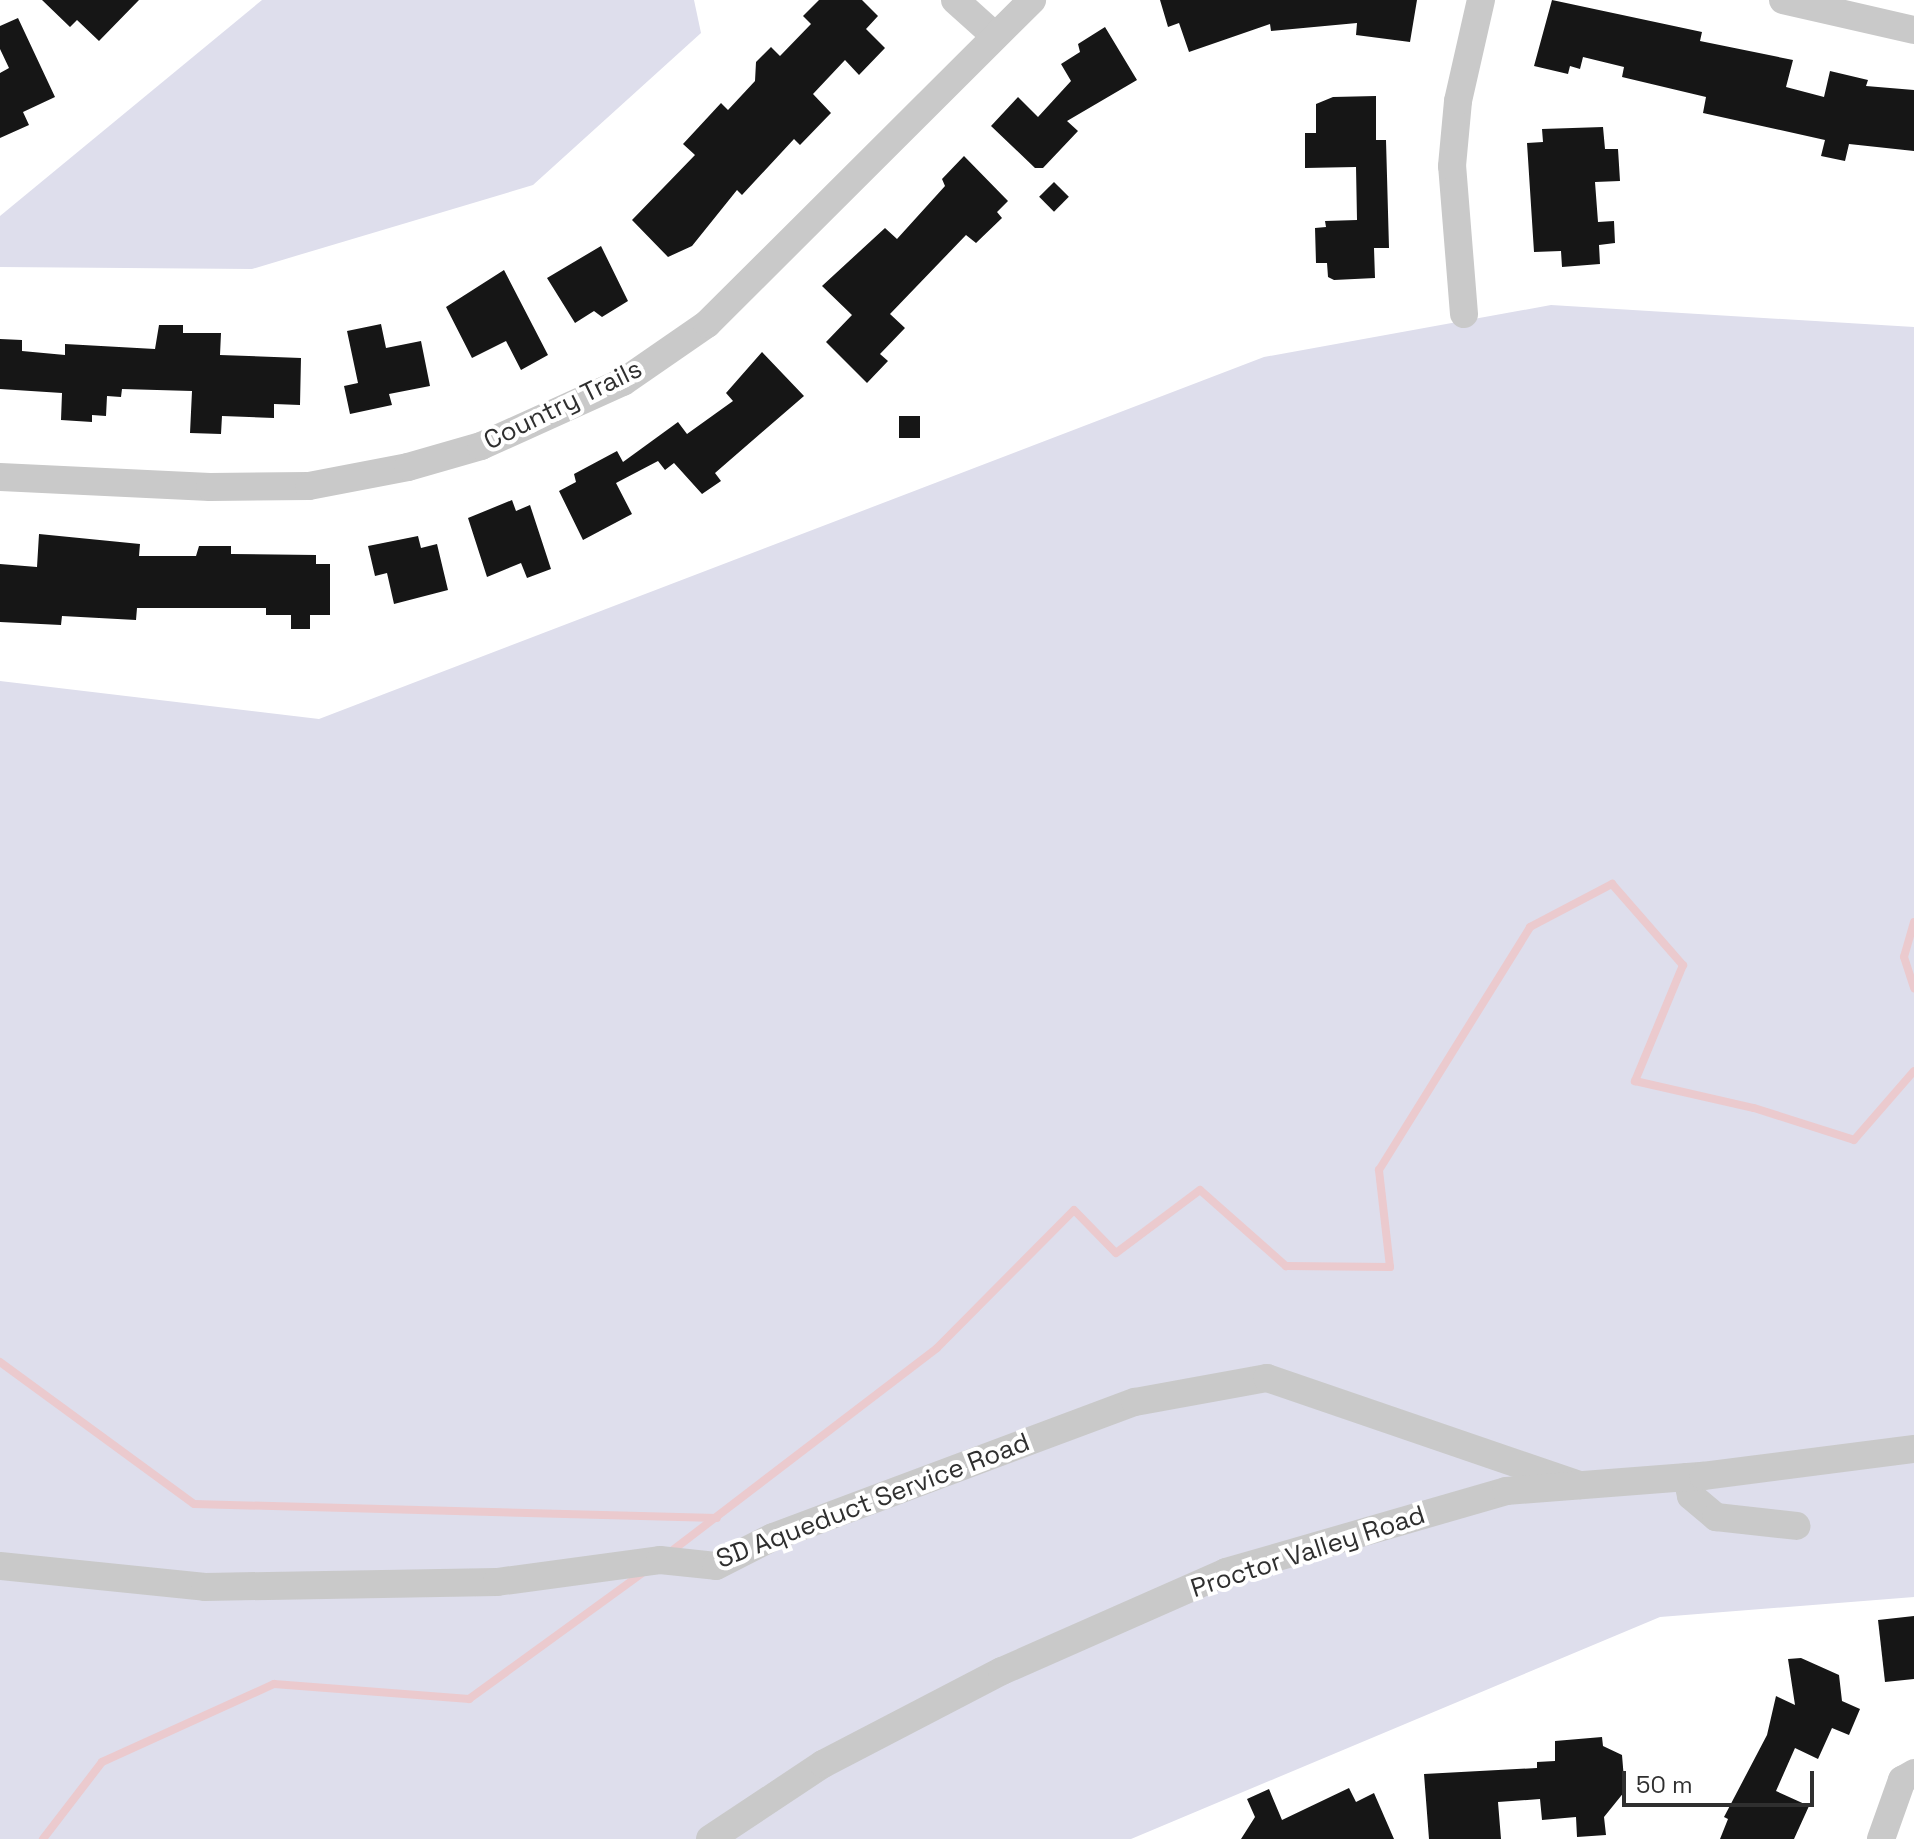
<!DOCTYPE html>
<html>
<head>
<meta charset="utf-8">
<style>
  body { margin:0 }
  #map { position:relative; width:1914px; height:1839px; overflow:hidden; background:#fff; font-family:"Space Grotesk",sans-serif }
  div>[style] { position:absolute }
  .green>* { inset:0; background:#dedeec }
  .stream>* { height:8px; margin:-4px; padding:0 4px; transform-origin:4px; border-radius:4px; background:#ebcace }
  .building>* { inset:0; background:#161616; transform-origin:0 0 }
  .minor>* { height:28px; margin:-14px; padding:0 14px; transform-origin:14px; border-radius:14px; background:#c9c9c9 }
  span { translate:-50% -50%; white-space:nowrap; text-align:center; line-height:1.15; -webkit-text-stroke:8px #fff; paint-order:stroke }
  .street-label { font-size:26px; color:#2f2f2f }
  .scale { position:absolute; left:1622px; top:1771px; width:192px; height:36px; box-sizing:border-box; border:4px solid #2f2f2f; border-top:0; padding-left:10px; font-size:24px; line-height:28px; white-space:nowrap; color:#2f2f2f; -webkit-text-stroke:6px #fff; paint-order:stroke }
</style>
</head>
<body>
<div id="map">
  <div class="green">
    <div style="clip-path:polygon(262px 0,694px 0,701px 33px,533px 185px,252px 269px,0 267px,0 216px)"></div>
    <div style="clip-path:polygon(1551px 305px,1914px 327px,1914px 1597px,1660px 1617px,1131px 1839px,0 1839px,0 681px,319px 719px,1264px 357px)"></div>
  </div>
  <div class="stream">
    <div style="left:1914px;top:922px;width:36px;rotate:106deg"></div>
    <div style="left:1904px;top:957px;width:33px;rotate:72deg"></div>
    <div style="left:0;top:1362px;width:240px;rotate:36.2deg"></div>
    <div style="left:194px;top:1504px;width:523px;rotate:1.53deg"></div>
    <div style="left:669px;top:1553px;width:337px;rotate:-37.4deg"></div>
    <div style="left:937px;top:1348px;width:194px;rotate:-45.2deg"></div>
    <div style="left:1074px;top:1210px;width:60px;rotate:45.7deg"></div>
    <div style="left:1116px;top:1253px;width:105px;rotate:-36.9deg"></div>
    <div style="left:1200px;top:1190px;width:115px;rotate:41.5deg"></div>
    <div style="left:1286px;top:1266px;width:104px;rotate:0.6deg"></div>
    <div style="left:1390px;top:1267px;width:98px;rotate:-96.5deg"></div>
    <div style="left:1379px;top:1170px;width:286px;rotate:-58.1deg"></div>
    <div style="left:1530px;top:927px;width:93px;rotate:-27.7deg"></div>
    <div style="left:1612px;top:884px;width:108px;rotate:48.8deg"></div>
    <div style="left:1683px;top:965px;width:126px;rotate:112.5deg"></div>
    <div style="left:1635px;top:1081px;width:122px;rotate:12.8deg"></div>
    <div style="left:1754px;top:1108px;width:105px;rotate:17.7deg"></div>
    <div style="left:1854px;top:1140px;width:91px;rotate:-49deg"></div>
    <div style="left:43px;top:1839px;width:97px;rotate:-52.5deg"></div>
    <div style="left:102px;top:1762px;width:189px;rotate:-24.4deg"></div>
    <div style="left:274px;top:1684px;width:196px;rotate:4.4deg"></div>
    <div style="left:469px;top:1699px;width:218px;rotate:-36deg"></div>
  </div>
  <div class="building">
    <div style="clip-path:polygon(42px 0,139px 0,99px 41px,77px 20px,70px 27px)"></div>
    <div style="clip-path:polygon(819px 0,862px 0,878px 16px,866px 29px,885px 48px,859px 75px,845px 60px,813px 94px,831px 113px,800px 145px,794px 139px,742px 195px,737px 190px,692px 246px,668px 257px,632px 220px,695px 155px,683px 144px,721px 103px,728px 110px,755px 81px,756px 62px,771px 47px,780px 56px,811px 24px,803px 16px)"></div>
    <div style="clip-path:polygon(1160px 0,1417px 0,1410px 42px,1356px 35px,1357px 23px,1271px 31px,1270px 24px,1189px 52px,1179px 23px,1168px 27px)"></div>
    <div style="clip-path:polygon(1552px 0,1702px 32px,1700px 41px,1793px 60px,1786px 87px,1824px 97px,1830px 71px,1868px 80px,1866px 86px,1914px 90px,1914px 151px,1849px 144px,1845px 161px,1821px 156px,1825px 140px,1703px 113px,1706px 97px,1622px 77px,1624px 67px,1583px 57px,1580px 69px,1570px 66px,1568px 74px,1534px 66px)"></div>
    <div style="clip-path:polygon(18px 18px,55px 97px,23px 112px,29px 125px,0 138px,0 73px,9px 68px,0 49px,0 26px)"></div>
    <div style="clip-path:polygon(1105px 27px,1137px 80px,1067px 121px,1078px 131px,1043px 168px,1035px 168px,991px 126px,1018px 97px,1038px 117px,1071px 81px,1061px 64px,1080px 52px,1078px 44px)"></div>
    <div style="clip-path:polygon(1376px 96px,1376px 140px,1386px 140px,1389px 248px,1374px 248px,1375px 278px,1334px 280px,1328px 277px,1327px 263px,1316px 263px,1315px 228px,1326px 227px,1325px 221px,1357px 220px,1356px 167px,1305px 168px,1305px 133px,1316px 133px,1316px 104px,1333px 97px)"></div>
    <div style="clip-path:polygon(1603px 127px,1605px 149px,1618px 149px,1620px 181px,1595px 182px,1598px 222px,1614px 221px,1615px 243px,1599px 245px,1600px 264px,1562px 267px,1561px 251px,1534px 252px,1527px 143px,1543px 142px,1542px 129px)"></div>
    <div style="clip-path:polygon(964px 156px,1008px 201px,997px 212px,1002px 218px,976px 243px,966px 235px,890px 314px,905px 328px,880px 354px,888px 361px,867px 383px,826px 342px,852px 315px,822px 286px,885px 228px,897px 239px,945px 186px,942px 179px)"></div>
    <div style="left:1054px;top:182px;width:21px;height:21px;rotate:45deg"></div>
    <div style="clip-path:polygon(601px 246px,628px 301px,602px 317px,594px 311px,575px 323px,547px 278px)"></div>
    <div style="clip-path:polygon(504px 270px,548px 355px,521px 370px,506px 341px,472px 358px,446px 307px)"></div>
    <div style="clip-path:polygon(381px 324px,386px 348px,421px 341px,430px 386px,389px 394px,392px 405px,350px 414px,344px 386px,358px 383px,347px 331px)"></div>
    <div style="clip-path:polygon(159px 325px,183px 325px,183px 333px,221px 333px,220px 355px,301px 358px,300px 405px,274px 404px,274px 418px,222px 416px,221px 434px,190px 433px,192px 391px,122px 389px,121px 397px,107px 396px,106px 416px,92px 415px,92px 422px,61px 420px,62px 393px,0 389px,0 339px,22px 340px,22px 351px,65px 355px,65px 344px,155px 349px)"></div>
    <div style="clip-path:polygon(762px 352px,804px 396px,715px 473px,721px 481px,702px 494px,674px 463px,665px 470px,658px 461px,616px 483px,632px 514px,583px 540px,559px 491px,576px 482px,574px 474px,617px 451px,623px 462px,678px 422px,687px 434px,733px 401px,726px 393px)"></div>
    <div style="left:899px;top:416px;width:21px;height:22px"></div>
    <div style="clip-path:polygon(512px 500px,516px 511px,530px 505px,551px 569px,527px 578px,521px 563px,487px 577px,468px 518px)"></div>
    <div style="clip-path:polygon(39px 534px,140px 544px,139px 556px,196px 556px,199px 546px,231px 546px,231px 554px,316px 555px,316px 564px,330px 564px,330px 615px,310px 615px,310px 629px,291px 629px,291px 615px,266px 615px,266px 608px,137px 608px,136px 620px,62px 616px,61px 625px,0 622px,0 564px,37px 567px)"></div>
    <div style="clip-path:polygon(418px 536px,421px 548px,437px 544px,448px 590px,394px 604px,387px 573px,375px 576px,368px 546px)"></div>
    <div style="clip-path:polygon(1914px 1616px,1914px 1679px,1885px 1682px,1878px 1620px)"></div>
    <div style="clip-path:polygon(1801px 1658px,1839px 1675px,1842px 1701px,1860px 1709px,1849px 1735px,1832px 1728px,1818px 1759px,1795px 1748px,1776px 1791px,1809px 1806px,1794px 1839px,1720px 1839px,1728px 1819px,1724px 1817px,1767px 1735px,1776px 1696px,1795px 1705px,1788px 1659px)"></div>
    <div style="clip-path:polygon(1602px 1737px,1603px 1746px,1622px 1755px,1625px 1791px,1604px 1817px,1606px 1835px,1577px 1837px,1576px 1817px,1542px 1820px,1540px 1799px,1498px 1802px,1501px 1839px,1429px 1839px,1424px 1774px,1537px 1768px,1537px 1762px,1555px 1761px,1555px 1741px)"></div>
    <div style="clip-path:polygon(1349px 1788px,1356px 1802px,1374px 1793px,1394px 1839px,1241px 1839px,1255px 1817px,1247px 1799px,1269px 1789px,1282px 1820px)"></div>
  </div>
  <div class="minor">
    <div style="left:955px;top:0;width:54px;rotate:42deg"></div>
    <div style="left:1783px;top:0;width:134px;rotate:12.9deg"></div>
    <div style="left:1464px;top:314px;width:148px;rotate:-94.6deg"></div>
    <div style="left:1452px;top:166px;width:65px;rotate:-84.7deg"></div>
    <div style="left:1458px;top:101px;width:104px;rotate:-77.2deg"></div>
    <div style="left:0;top:477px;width:210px;rotate:2.7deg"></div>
    <div style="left:210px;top:487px;width:99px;rotate:-0.6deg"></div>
    <div style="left:309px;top:486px;width:101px;rotate:-10.9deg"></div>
    <div style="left:408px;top:467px;width:76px;rotate:-16deg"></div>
    <div style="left:481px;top:446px;width:156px;rotate:-24.3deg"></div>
    <div style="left:623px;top:382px;width:102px;rotate:-34.6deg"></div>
    <div style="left:707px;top:324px;width:459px;rotate:-44.9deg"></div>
    <div style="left:1687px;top:1477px;width:19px;rotate:78deg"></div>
    <div style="left:1691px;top:1496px;width:33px;rotate:40deg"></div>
    <div style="left:1716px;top:1517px;width:81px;rotate:6.3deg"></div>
    <div style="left:0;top:1566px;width:206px;rotate:5.8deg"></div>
    <div style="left:205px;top:1587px;width:292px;rotate:-1deg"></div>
    <div style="left:497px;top:1582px;width:164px;rotate:-7.7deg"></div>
    <div style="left:660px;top:1560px;width:56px;rotate:6.1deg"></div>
    <div style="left:716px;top:1566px;width:64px;rotate:-27deg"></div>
    <div style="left:773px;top:1537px;width:386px;rotate:-20.5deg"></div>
    <div style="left:1135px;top:1402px;width:134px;rotate:-10.3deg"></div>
    <div style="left:1267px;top:1378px;width:331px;rotate:18.9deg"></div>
    <div style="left:710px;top:1839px;width:136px;rotate:-33.6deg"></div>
    <div style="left:823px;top:1764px;width:202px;rotate:-27.5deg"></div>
    <div style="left:1002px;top:1671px;width:245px;rotate:-23.8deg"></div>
    <div style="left:1226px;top:1572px;width:291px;rotate:-16.1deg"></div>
    <div style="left:1506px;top:1491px;width:198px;rotate:-4.4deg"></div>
    <div style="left:1703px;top:1476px;width:213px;rotate:-7.3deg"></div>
    <div style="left:1881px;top:1839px;width:63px;rotate:-70.4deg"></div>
    <div style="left:1902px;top:1780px;width:14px;rotate:-30deg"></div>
  </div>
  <div class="street-label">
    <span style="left:563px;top:405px;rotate:-26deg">Country Trails</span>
    <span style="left:873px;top:1501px;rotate:-21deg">SD Aqueduct Service Road</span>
    <span style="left:1308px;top:1552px;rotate:-18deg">Proctor Valley Road</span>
  </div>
  <div class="scale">50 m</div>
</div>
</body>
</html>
